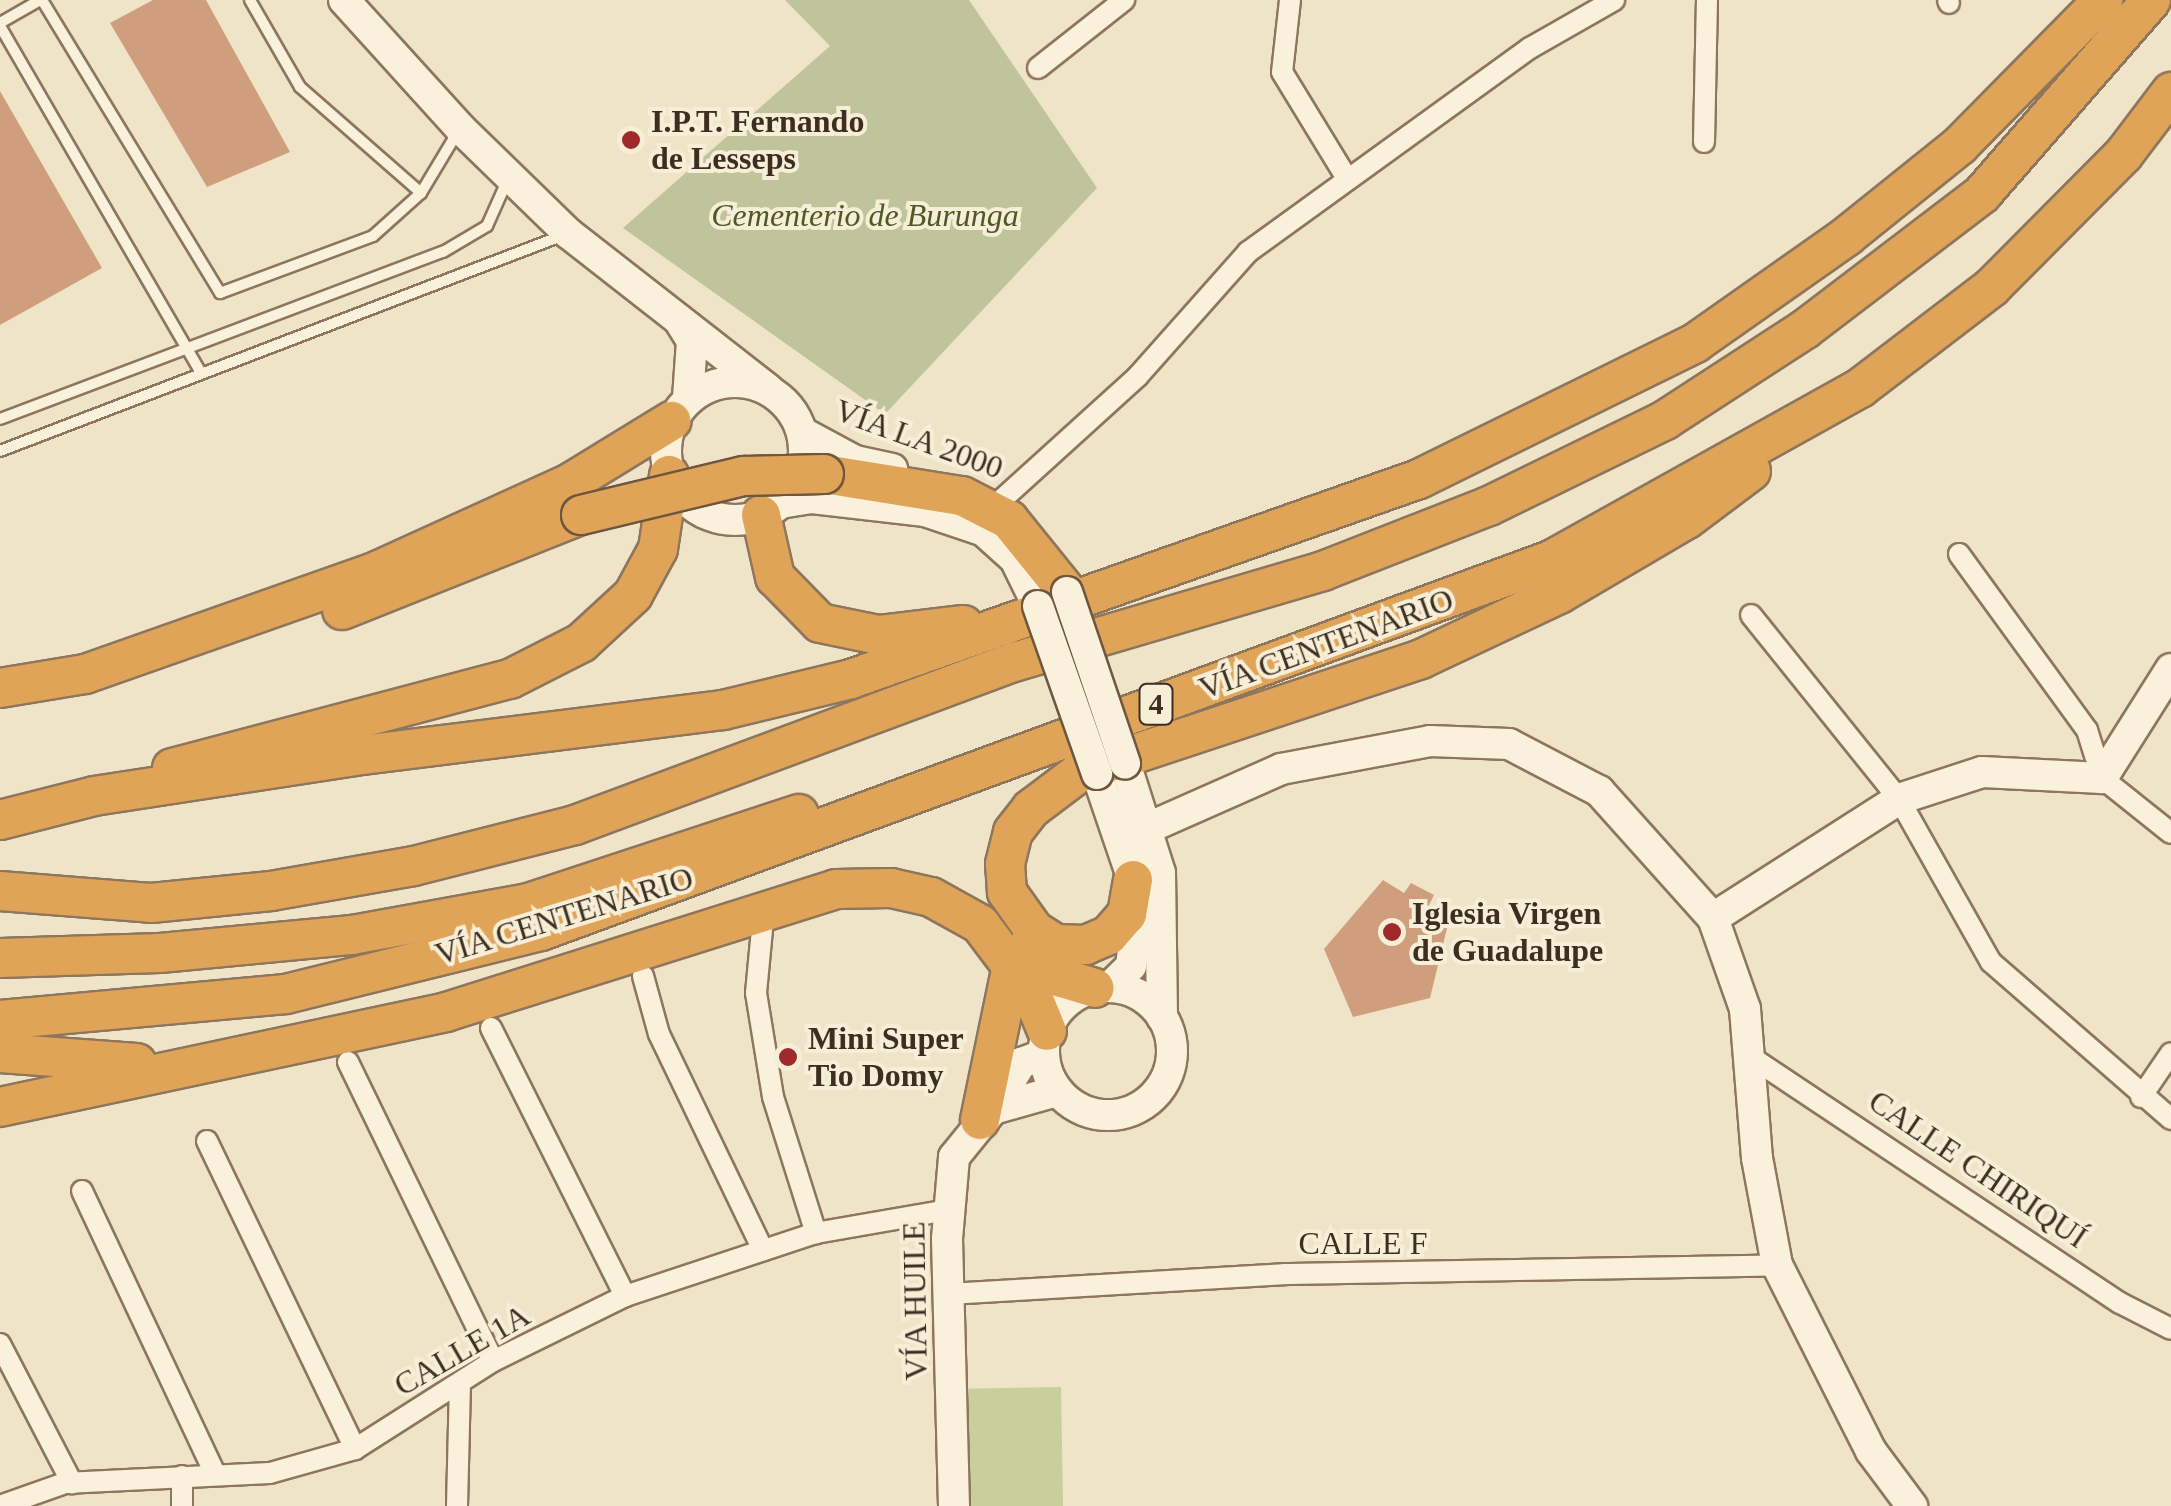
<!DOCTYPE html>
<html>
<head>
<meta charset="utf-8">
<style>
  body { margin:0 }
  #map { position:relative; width:2171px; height:1506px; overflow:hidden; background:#f0e4c8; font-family:Georgia,serif }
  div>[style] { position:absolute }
  .green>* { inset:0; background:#c9cf9b; transform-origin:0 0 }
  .cemetery>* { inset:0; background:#bfc49a }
  .building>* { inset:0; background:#cf9f7d }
  .roads { filter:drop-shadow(2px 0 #8d765c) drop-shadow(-2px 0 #8d765c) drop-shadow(0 2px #8d765c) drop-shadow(0 -2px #8d765c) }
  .lane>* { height:10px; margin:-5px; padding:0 5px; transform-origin:5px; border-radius:5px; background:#faf1dc }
  .street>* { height:20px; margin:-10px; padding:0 10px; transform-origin:10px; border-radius:10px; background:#faf1dc }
  .secondary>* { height:30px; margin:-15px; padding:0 15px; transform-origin:15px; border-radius:15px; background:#faf1dc }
  .secondary>.ring { margin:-15px; padding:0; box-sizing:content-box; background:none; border:30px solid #faf1dc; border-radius:50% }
  .highway>* { height:38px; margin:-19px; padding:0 19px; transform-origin:19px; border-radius:19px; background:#e0a458 }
  .bridges { filter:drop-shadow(2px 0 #6f573f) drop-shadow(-2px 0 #6f573f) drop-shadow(0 2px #6f573f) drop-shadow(0 -2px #6f573f) }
  .secondary-bridge>* { height:30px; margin:-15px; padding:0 15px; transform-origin:15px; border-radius:15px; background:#faf1dc }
  .highway-bridge>* { height:38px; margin:-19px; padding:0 19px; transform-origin:19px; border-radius:19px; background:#e0a458 }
  .dots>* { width:28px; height:28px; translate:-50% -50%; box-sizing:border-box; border:5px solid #f7eed8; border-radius:50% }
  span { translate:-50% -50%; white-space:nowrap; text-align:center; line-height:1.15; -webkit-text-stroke:8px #f7eed8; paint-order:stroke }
  .shield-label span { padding:2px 8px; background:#f7eed8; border:2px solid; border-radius:8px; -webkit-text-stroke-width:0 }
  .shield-label { font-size:30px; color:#3d2e20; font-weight:700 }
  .poi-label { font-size:32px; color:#3d2e20; font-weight:700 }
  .left { translate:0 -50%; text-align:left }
  .park-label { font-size:32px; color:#4d5a26; font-style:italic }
  .street-label { font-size:32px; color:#3d2e20 }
</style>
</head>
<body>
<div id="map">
  <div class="green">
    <div style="left:1061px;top:1387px;width:119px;height:100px;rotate:89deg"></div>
  </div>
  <div class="cemetery">
    <div style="clip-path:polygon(785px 0,969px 0,1097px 188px,885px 414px,623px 228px,830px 46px)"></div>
  </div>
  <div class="building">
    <div style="clip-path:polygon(153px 0,206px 0,290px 152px,207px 187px,110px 23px)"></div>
    <div style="clip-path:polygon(0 91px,102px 268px,0 325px)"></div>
    <div style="clip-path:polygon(1383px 880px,1404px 893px,1411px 883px,1434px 895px,1429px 905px,1450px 916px,1430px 998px,1353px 1017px,1324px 949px)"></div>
  </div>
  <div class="roads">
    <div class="lane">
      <div style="left:42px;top:0;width:343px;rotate:58.7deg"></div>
      <div style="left:220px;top:293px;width:163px;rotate:-20.4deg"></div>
      <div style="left:373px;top:236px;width:64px;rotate:-41.9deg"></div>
      <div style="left:421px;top:193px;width:70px;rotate:-59deg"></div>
      <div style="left:250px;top:0;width:100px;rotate:60.1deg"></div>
      <div style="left:300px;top:87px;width:161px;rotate:41.2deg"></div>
      <div style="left:0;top:23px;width:46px;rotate:-29.9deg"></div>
      <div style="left:0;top:26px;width:401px;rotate:59.9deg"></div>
      <div style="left:0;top:419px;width:473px;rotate:-20.7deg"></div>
      <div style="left:443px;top:252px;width:51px;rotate:-30.6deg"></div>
      <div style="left:487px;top:226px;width:49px;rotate:-66deg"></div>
      <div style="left:0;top:451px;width:604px;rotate:-20.96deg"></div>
    </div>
    <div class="street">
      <div style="left:1290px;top:0;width:72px;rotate:96.3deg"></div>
      <div style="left:1282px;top:72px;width:123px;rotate:58.6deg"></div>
      <div style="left:1948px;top:0;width:3px;rotate:72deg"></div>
      <div style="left:1038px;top:68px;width:110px;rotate:-38.3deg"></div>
      <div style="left:1704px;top:142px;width:142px;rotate:-88.8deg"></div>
      <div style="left:998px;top:503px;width:189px;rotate:-42.2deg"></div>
      <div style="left:1138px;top:376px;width:166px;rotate:-48.4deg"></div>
      <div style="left:1248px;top:252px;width:348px;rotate:-35.9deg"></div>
      <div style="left:1530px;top:48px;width:97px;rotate:-29.7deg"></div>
      <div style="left:1959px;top:554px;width:218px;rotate:54deg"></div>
      <div style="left:2087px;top:730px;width:50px;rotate:72.6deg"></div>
      <div style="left:2102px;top:778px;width:88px;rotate:38.6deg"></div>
      <div style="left:1751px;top:615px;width:236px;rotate:51.2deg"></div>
      <div style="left:1899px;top:799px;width:187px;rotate:60.6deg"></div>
      <div style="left:1991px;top:962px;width:239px;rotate:41.1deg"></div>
      <div style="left:763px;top:919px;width:74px;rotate:95.4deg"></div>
      <div style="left:756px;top:993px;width:105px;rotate:80.7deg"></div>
      <div style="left:773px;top:1097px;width:143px;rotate:72.5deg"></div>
      <div style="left:643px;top:976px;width:60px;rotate:74.6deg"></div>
      <div style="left:659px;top:1034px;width:240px;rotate:64.3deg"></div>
      <div style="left:491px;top:1028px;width:300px;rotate:63.4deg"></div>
      <div style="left:1751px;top:1057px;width:443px;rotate:33.7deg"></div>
      <div style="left:2120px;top:1303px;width:57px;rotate:27deg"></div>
      <div style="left:348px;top:1062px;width:332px;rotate:64.1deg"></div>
      <div style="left:2141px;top:1097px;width:53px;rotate:-55.7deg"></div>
      <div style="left:207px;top:1141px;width:342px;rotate:64.3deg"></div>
      <div style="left:82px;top:1191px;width:313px;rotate:64.8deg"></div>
      <div style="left:950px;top:1294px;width:336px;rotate:-3.4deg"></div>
      <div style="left:1285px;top:1274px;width:492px;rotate:-1deg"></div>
      <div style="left:0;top:1344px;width:157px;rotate:62.6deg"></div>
      <div style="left:0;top:1506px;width:69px;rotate:-19.5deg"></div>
      <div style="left:65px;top:1483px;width:205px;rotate:-2.8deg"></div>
      <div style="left:270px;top:1473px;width:88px;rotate:-15.8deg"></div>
      <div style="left:355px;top:1449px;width:164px;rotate:-32.5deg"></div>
      <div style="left:493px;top:1361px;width:147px;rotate:-26.2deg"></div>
      <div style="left:625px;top:1296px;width:201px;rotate:-18.3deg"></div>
      <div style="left:816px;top:1233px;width:134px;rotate:-9.9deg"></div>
      <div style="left:182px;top:1506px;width:30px;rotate:-90deg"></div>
      <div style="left:457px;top:1506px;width:122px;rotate:-88.6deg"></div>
    </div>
    <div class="secondary">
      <div style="left:344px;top:0;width:173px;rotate:47.8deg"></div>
      <div style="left:460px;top:128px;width:151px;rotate:44.2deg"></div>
      <div style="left:568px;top:233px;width:254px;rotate:38deg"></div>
      <div style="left:679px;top:320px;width:25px;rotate:58deg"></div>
      <div style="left:692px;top:341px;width:57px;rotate:94deg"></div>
      <div class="ring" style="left:666px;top:382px;width:108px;height:108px"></div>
      <div style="left:803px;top:433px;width:59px;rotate:28.3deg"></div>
      <div style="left:855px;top:461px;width:38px;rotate:12deg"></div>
      <div style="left:780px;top:503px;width:32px;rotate:-9deg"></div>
      <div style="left:812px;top:498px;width:114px;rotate:6.6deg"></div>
      <div style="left:925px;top:511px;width:62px;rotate:18.7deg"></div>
      <div style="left:984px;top:531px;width:42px;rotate:42.1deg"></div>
      <div style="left:1015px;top:559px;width:52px;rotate:63.9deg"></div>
      <div style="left:1125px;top:763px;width:115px;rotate:72.3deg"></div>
      <div style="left:1160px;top:873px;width:144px;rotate:89.2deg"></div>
      <div style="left:1097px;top:774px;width:112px;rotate:71.2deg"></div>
      <div style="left:1133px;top:880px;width:38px;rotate:84deg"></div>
      <div style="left:1137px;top:918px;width:48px;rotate:97.1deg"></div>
      <div style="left:1131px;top:966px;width:30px;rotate:135deg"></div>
      <div style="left:1148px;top:828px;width:145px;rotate:-23.9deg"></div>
      <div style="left:1281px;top:769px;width:152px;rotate:-10.6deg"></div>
      <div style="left:1430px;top:741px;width:79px;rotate:2.2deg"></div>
      <div style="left:1509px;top:744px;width:102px;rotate:27.6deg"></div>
      <div style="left:1599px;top:791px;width:171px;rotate:48.1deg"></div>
      <div style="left:1713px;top:918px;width:96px;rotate:70.6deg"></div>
      <div style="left:1745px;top:1009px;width:149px;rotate:85.4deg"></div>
      <div style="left:1757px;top:1158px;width:109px;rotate:79.4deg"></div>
      <div style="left:1777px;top:1265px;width:208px;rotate:63.2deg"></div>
      <div style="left:1871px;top:1451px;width:69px;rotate:53.3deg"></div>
      <div style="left:1713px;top:918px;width:221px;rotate:-32.6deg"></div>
      <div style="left:1899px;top:799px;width:87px;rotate:-18deg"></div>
      <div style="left:1982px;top:772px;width:120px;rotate:2.9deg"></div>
      <div style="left:2102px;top:778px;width:129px;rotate:-57.7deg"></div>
      <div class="ring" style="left:1044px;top:987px;width:98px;height:98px"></div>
      <div style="left:993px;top:1109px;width:54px;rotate:-58.7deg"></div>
      <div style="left:1021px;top:1063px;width:23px;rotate:-20deg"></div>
      <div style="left:954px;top:1506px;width:267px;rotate:-91.5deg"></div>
      <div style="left:947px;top:1239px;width:82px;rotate:-85.1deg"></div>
      <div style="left:954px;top:1157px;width:62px;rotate:-50.9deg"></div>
      <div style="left:993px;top:1109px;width:66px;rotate:-15.7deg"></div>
    </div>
    <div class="highway">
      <div style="left:824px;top:474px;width:140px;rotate:9.1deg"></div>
      <div style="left:962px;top:496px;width:53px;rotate:27.1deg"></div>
      <div style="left:1009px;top:520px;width:92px;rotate:51.1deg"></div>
      <div style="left:761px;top:515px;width:64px;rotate:77.3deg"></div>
      <div style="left:775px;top:577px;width:64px;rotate:45.6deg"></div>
      <div style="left:820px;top:623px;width:59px;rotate:11.7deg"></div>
      <div style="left:878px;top:635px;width:86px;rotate:-6.7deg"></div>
      <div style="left:342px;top:610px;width:257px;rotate:-21.7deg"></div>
      <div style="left:0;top:688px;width:86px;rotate:-9.4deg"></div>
      <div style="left:85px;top:674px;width:310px;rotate:-19.4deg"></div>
      <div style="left:377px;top:571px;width:212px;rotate:-24.5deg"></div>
      <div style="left:570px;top:483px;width:119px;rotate:-31.5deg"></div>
      <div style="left:172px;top:768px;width:350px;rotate:-14.8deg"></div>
      <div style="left:510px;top:679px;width:80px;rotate:-26.9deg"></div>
      <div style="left:581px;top:643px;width:71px;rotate:-42.7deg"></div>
      <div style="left:633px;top:595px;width:52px;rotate:-61.5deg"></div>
      <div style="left:658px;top:549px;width:75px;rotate:-81.5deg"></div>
      <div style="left:0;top:820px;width:97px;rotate:-14.3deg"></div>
      <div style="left:94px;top:796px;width:263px;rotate:-8.7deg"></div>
      <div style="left:354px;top:756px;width:372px;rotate:-7.1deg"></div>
      <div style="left:723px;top:710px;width:132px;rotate:-13.6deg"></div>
      <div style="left:851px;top:679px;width:602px;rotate:-19.4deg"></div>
      <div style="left:1419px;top:479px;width:308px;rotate:-26.2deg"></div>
      <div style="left:1695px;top:343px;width:186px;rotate:-35.1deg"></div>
      <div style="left:1847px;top:236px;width:145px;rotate:-38.8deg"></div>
      <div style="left:1960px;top:145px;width:204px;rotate:-45.4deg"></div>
      <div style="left:1133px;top:880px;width:35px;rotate:100deg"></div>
      <div style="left:1127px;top:914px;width:28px;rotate:131deg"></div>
      <div style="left:1109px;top:935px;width:25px;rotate:157deg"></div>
      <div style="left:1086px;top:945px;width:30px;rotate:-178deg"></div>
      <div style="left:1056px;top:944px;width:26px;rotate:-148deg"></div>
      <div style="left:1034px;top:930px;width:47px;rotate:-125.4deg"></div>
      <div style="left:1007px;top:892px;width:28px;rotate:-94deg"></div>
      <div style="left:1005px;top:864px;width:33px;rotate:-76deg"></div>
      <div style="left:1013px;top:832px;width:29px;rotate:-52deg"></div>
      <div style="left:1031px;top:809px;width:61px;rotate:-37.1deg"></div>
      <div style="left:1080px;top:772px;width:359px;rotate:-18.3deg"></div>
      <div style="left:1421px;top:659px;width:153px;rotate:-25.2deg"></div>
      <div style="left:1559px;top:594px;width:148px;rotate:-30.4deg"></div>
      <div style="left:1687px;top:519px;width:80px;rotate:-36.9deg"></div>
      <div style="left:0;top:891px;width:151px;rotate:4.5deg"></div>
      <div style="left:151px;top:903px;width:121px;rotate:-5.7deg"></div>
      <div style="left:271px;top:891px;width:145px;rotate:-9.9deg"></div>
      <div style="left:414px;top:866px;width:166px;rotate:-14.3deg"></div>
      <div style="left:575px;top:825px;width:468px;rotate:-20.4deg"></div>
      <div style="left:1014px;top:662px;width:322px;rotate:-16.4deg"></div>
      <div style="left:1323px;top:571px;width:178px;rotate:-21.4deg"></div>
      <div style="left:1489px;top:506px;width:196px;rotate:-26deg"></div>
      <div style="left:1665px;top:420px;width:167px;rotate:-33deg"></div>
      <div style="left:1805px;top:329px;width:223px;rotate:-37.3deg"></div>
      <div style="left:1982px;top:194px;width:257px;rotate:-48.9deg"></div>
      <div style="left:1034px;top:930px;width:17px;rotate:107deg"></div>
      <div style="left:1029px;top:946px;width:17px;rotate:57deg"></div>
      <div style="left:1038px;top:960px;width:30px;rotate:37deg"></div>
      <div style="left:1062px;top:978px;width:34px;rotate:17deg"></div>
      <div style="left:0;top:958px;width:160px;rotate:-1.8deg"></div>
      <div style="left:160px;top:953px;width:193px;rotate:-5.4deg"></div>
      <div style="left:352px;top:935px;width:179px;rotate:-10.3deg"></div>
      <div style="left:528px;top:903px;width:285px;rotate:-18.2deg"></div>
      <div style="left:0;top:1020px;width:287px;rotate:-5.2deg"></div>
      <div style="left:286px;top:994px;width:263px;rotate:-13.9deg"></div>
      <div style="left:541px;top:931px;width:1076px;rotate:-20.17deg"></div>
      <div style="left:1551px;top:560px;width:354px;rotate:-29.1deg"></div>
      <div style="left:1860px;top:388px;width:166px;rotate:-37.4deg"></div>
      <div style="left:1992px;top:287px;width:187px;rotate:-45.2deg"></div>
      <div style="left:2124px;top:154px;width:78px;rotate:-52.8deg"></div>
      <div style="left:0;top:1053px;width:137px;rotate:4.2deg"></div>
      <div style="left:0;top:1107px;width:456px;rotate:-12deg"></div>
      <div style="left:446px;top:1012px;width:409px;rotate:-17.5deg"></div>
      <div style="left:836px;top:889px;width:55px;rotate:-1deg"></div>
      <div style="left:891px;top:888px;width:41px;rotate:12.7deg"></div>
      <div style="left:931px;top:897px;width:56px;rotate:28.9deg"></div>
      <div style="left:980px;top:924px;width:85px;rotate:53.1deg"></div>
      <div style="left:1031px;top:992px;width:42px;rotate:67.7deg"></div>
      <div style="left:980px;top:1120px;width:158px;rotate:-78.3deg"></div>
    </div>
  </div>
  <div class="bridges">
    <div class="secondary-bridge">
      <div style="left:1067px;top:592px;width:181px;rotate:71.3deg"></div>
      <div style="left:1038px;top:606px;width:178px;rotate:70.6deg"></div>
    </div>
    <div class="highway-bridge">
      <div style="left:581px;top:515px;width:168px;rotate:-13.5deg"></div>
      <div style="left:744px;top:476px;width:80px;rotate:-1.4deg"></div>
    </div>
  </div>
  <div class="dots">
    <div style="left:631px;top:140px;background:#9e2a2b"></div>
    <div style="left:1392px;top:932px;background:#9e2a2b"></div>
    <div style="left:788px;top:1057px;background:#9e2a2b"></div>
  </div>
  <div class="shield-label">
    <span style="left:1156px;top:704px">4</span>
  </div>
  <div class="poi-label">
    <span class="left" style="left:651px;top:140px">I.P.T. Fernando<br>de Lesseps</span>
    <span class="left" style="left:1412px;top:932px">Iglesia Virgen<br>de Guadalupe</span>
    <span class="left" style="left:808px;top:1057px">Mini Super<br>Tio Domy</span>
  </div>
  <div class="park-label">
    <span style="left:865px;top:215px">Cementerio de Burunga</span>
  </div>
  <div class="street-label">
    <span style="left:919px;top:439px;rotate:20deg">VÍA LA 2000</span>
    <span style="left:1326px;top:644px;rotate:-20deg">VÍA CENTENARIO</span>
    <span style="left:564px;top:916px;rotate:-17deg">VÍA CENTENARIO</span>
    <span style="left:1978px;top:1169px;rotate:34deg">CALLE CHIRIQUÍ</span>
    <span style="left:1363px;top:1243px">CALLE F</span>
    <span style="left:915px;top:1301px;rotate:-91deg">VÍA HUILE</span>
    <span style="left:462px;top:1350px;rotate:-30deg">CALLE 1A</span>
  </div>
</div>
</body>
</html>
